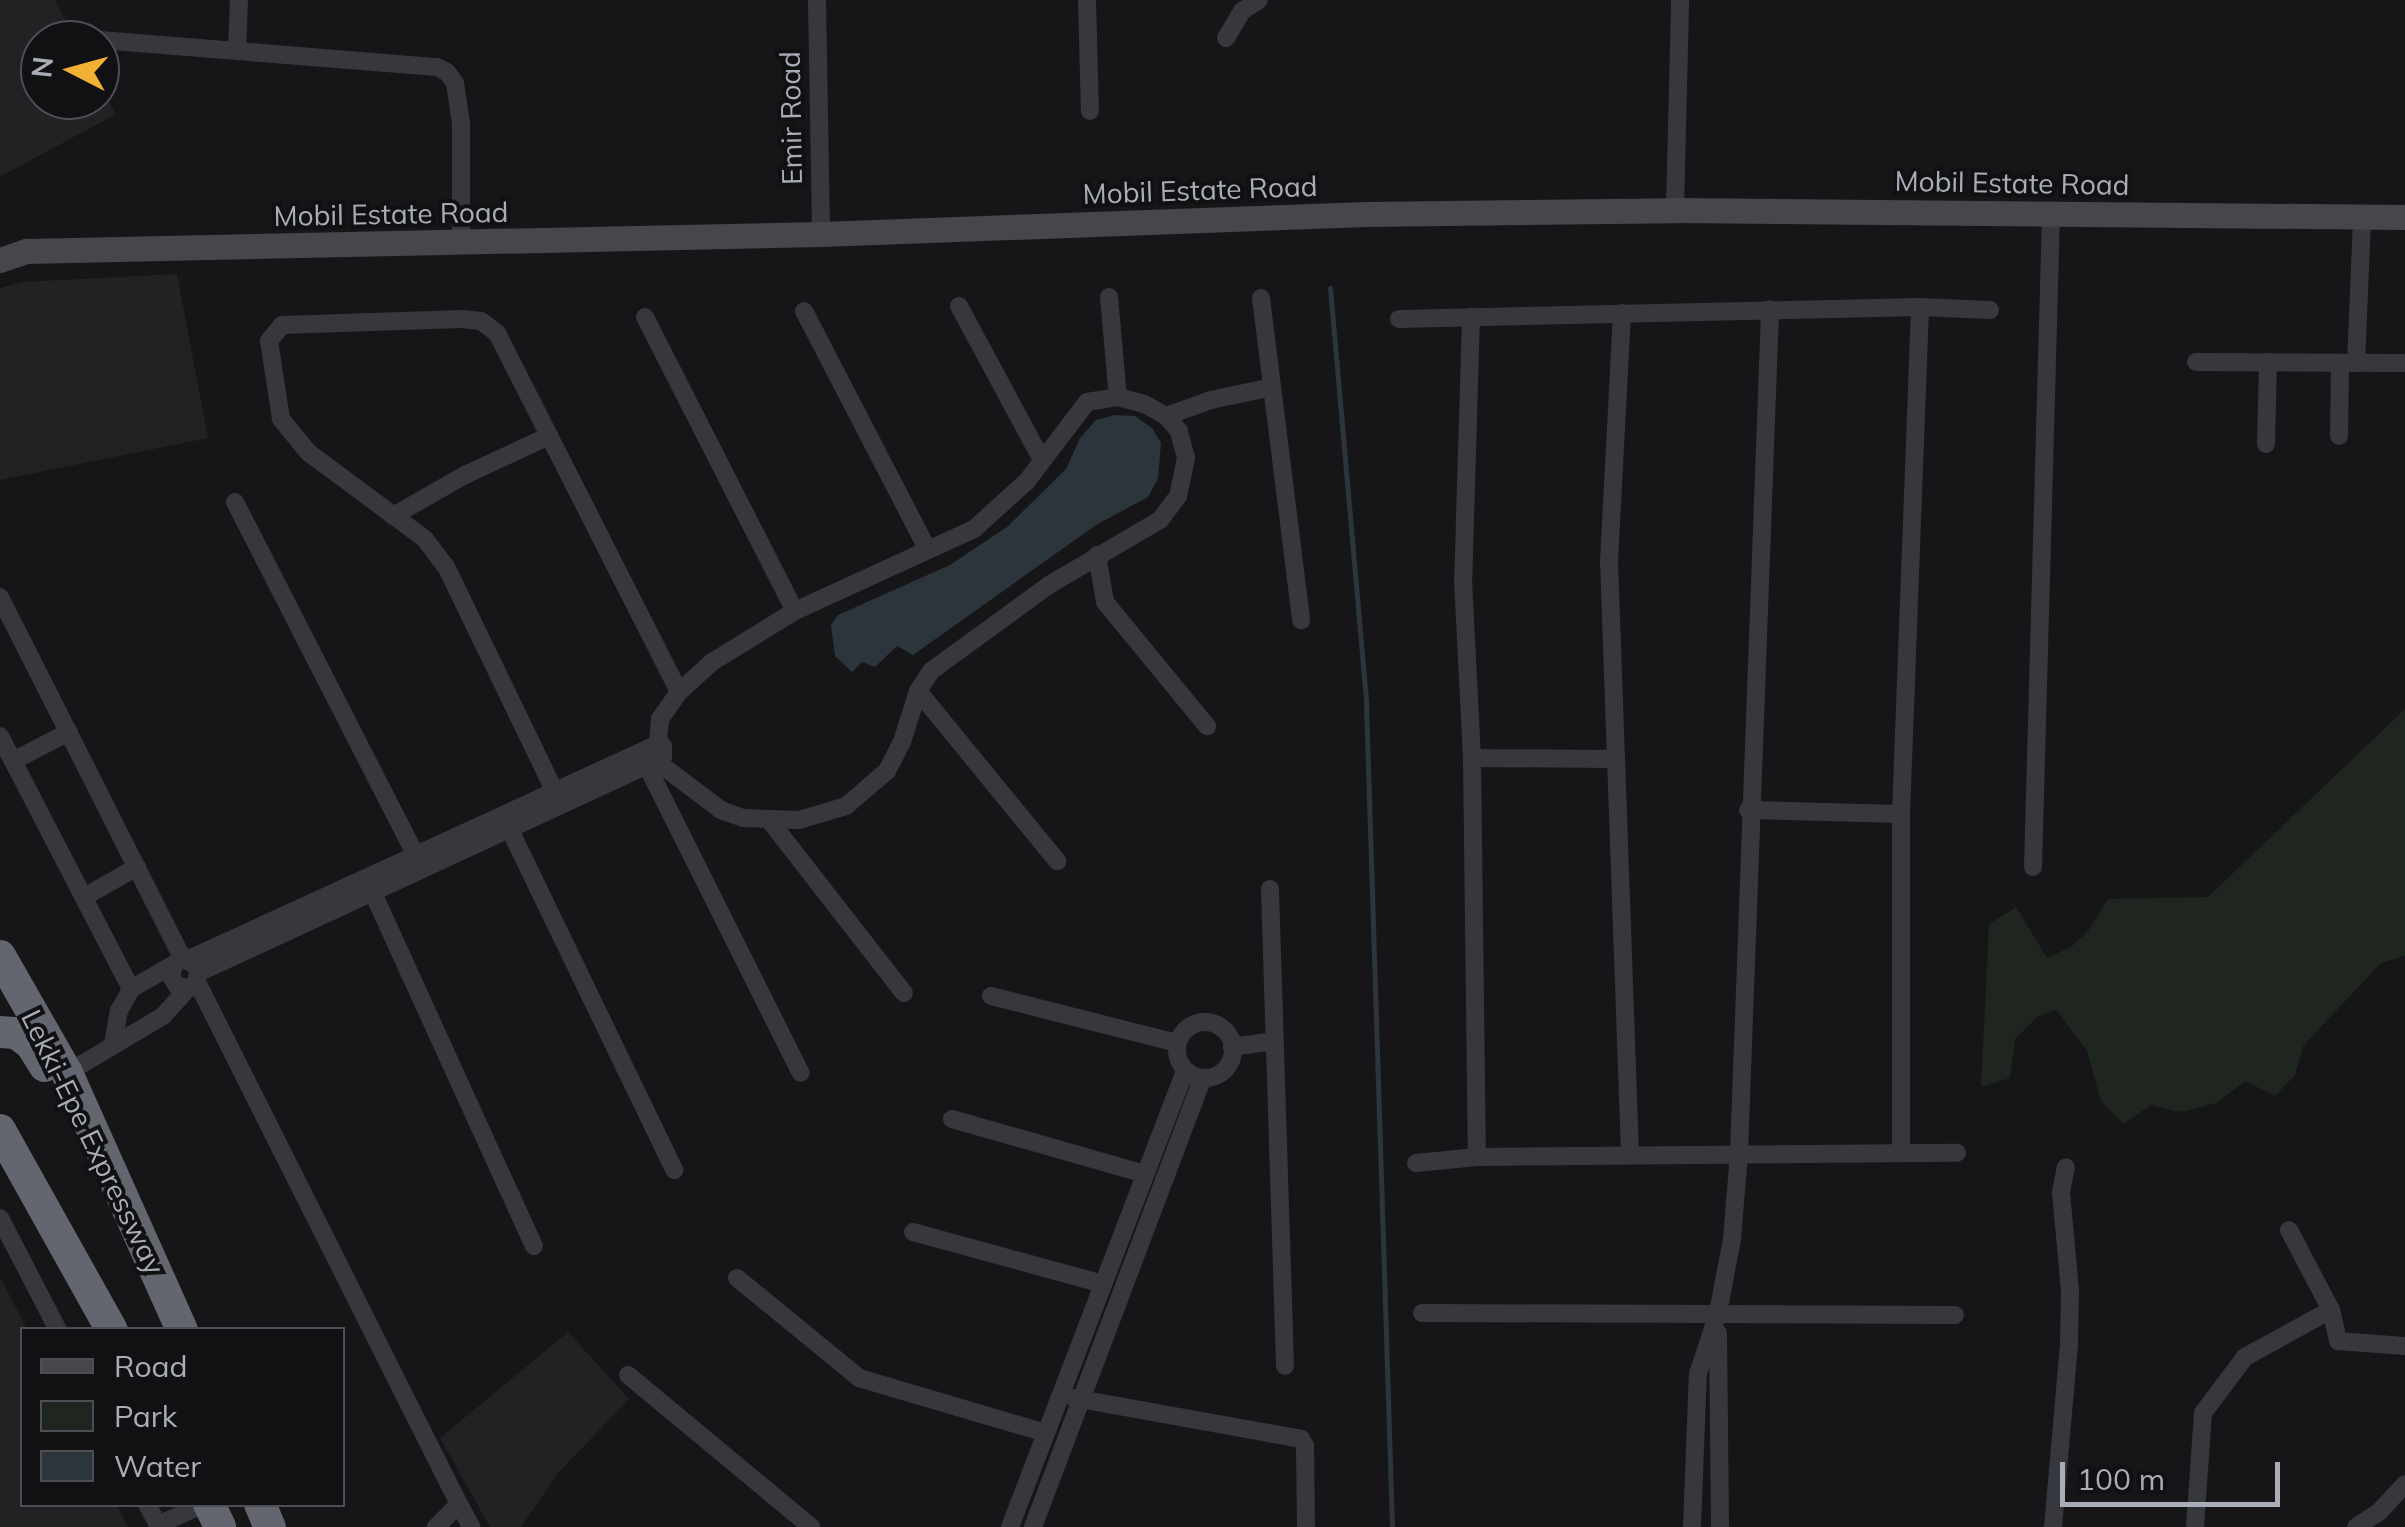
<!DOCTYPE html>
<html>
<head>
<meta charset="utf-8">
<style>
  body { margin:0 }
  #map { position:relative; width:2405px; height:1527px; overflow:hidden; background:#161618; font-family:Mulish,sans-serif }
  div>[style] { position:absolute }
  .built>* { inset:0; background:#222225 }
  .green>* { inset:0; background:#1e261f }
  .water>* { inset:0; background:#2c353c }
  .stream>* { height:5px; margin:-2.5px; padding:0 2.5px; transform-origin:2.5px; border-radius:2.5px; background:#2c353c }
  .street>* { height:18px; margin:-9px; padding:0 9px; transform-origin:9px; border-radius:9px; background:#37383d }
  .street>.ring { margin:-9px; padding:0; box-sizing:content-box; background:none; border:18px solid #37383d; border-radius:50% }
  .secondary>* { height:25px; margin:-12.5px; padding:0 12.5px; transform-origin:12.5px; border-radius:12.5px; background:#45474d }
  .highway>* { height:32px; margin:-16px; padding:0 16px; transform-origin:16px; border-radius:16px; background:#63666e }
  span { translate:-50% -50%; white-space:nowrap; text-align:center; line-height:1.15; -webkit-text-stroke:8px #111113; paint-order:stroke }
  .street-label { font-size:28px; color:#a8adb8 }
  .legend { position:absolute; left:20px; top:1327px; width:325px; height:180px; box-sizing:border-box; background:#111113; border:2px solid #4d4f55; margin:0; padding:12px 18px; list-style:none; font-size:30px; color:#a8adb8 }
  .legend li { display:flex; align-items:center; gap:20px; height:50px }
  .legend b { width:50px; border:2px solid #4d4f55 }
  .north { position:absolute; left:20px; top:20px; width:100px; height:100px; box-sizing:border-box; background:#111113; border:2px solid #4d4f55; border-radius:50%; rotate:276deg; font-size:28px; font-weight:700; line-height:40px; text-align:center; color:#a8adb8 }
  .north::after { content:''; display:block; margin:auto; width:35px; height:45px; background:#f2b134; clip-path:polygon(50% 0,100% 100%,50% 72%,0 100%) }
  .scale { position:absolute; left:2060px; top:1462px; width:220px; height:45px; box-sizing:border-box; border:5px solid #a8adb8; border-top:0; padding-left:12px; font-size:30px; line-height:35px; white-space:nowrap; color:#a8adb8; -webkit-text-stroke:8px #111113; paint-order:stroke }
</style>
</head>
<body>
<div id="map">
  <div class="built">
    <div style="clip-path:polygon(0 0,55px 0,76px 40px,40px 40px,40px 100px,100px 100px,100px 84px,116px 114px,0 177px)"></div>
    <div style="clip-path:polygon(177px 274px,208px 438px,0 480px,0 288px,21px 282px)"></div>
    <div style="clip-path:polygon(0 1277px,27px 1329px,22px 1330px,22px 1504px,117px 1505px,128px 1527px,0 1527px)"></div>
    <div style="clip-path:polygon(568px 1332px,629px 1399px,558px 1473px,521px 1527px,490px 1527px,440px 1438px)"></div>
  </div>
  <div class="green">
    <div style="clip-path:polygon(2405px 709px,2405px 956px,2381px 963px,2303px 1046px,2295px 1075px,2275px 1096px,2245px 1081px,2217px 1103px,2180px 1112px,2151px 1105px,2124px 1124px,2101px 1101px,2087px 1051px,2056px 1010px,2037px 1017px,2015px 1039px,2010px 1078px,1981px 1087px,1989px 924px,2016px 907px,2047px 958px,2071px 947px,2088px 931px,2108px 899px,2208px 897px)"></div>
  </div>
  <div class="water">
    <div style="clip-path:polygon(1115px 415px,1135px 416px,1152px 428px,1161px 443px,1158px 479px,1148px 497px,1096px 525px,913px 655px,897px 646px,875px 667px,862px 662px,852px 672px,835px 656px,831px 625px,838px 615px,950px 565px,1007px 527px,1066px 469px,1080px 438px,1096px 420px)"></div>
  </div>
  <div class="stream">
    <div style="left:1330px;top:288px;width:417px;rotate:85deg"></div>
    <div style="left:1366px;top:703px;width:824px;rotate:88.19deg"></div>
  </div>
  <div class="street">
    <div style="left:817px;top:0;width:234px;rotate:89deg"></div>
    <div style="left:1087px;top:0;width:111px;rotate:88.5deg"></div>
    <div style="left:1226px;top:38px;width:31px;rotate:-59deg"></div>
    <div style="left:1242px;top:11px;width:20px;rotate:-33deg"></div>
    <div style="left:100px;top:40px;width:338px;rotate:4.6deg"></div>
    <div style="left:437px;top:67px;width:11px;rotate:27deg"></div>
    <div style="left:447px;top:72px;width:14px;rotate:54deg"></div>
    <div style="left:455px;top:83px;width:40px;rotate:81.5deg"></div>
    <div style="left:461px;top:123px;width:119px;rotate:90deg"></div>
    <div style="left:237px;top:50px;width:50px;rotate:-87.7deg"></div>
    <div style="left:1675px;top:210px;width:210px;rotate:-88.6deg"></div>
    <div style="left:1109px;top:297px;width:100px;rotate:84.9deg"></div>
    <div style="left:1261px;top:298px;width:325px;rotate:82.9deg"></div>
    <div style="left:959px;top:306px;width:175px;rotate:61.7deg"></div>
    <div style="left:804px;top:311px;width:269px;rotate:62.6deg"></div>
    <div style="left:1622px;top:313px;width:248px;rotate:93deg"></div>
    <div style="left:1609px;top:561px;width:593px;rotate:87.97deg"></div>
    <div style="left:645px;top:317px;width:330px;rotate:63deg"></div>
    <div style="left:1471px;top:317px;width:263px;rotate:91.7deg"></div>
    <div style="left:1463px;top:580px;width:178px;rotate:87.1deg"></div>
    <div style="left:1472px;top:758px;width:399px;rotate:89.3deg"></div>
    <div style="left:1399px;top:319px;width:521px;rotate:-1.32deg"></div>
    <div style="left:1920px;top:307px;width:70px;rotate:2.5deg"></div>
    <div style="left:2196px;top:362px;width:209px;rotate:0.3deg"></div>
    <div style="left:2356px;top:363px;width:146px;rotate:-87.6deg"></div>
    <div style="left:1166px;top:416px;width:48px;rotate:-19.6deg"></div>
    <div style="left:1211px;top:400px;width:62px;rotate:-12deg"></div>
    <div style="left:2339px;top:436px;width:73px;rotate:-89.2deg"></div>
    <div style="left:2266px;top:444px;width:82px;rotate:-88.6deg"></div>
    <div style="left:235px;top:502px;width:398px;rotate:62.9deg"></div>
    <div style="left:393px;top:516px;width:83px;rotate:-29.7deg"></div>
    <div style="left:465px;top:475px;width:93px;rotate:-24.9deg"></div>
    <div style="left:1097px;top:555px;width:48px;rotate:80.3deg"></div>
    <div style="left:1105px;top:602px;width:161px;rotate:50.6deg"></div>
    <div style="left:0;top:597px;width:406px;rotate:63.2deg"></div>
    <div style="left:918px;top:691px;width:220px;rotate:50.7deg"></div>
    <div style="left:0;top:736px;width:285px;rotate:62.6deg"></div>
    <div style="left:1472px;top:758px;width:143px;rotate:0.4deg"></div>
    <div style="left:13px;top:761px;width:63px;rotate:-27.4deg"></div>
    <div style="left:656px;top:761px;width:81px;rotate:37deg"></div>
    <div style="left:721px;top:810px;width:23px;rotate:20deg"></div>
    <div style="left:743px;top:818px;width:56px;rotate:2deg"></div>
    <div style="left:799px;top:820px;width:49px;rotate:-16.6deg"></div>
    <div style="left:846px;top:806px;width:54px;rotate:-40.5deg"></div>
    <div style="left:887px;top:771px;width:33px;rotate:-63deg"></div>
    <div style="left:902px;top:742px;width:53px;rotate:-72.6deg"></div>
    <div style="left:918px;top:691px;width:24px;rotate:-57deg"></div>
    <div style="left:931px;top:671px;width:146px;rotate:-36.1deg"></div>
    <div style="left:1049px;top:585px;width:129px;rotate:-30.4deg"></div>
    <div style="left:1160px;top:520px;width:30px;rotate:-53deg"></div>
    <div style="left:1178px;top:496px;width:39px;rotate:-78deg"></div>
    <div style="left:1186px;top:458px;width:28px;rotate:-105deg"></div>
    <div style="left:1179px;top:431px;width:20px;rotate:-131deg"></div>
    <div style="left:1166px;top:416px;width:25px;rotate:-151deg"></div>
    <div style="left:1144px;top:404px;width:27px;rotate:-165deg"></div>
    <div style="left:1118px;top:397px;width:31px;rotate:171deg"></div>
    <div style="left:1087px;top:402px;width:99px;rotate:127.2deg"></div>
    <div style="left:1027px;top:481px;width:72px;rotate:137.8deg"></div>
    <div style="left:974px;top:529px;width:197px;rotate:155.4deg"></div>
    <div style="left:795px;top:611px;width:97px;rotate:148.4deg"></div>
    <div style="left:712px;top:662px;width:45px;rotate:137.7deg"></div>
    <div style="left:679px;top:692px;width:33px;rotate:125deg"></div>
    <div style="left:660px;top:719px;width:25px;rotate:95deg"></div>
    <div style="left:647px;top:766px;width:343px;rotate:63.4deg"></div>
    <div style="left:555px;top:792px;width:250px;rotate:-115.8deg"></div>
    <div style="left:446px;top:567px;width:35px;rotate:-127deg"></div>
    <div style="left:425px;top:539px;width:146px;rotate:-143.4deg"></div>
    <div style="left:308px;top:452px;width:43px;rotate:-129.3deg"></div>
    <div style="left:281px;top:419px;width:79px;rotate:-98.7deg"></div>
    <div style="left:269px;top:341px;width:21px;rotate:-51deg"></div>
    <div style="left:282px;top:325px;width:180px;rotate:-1.9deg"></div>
    <div style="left:462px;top:319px;width:19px;rotate:6deg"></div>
    <div style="left:481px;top:321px;width:20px;rotate:37deg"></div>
    <div style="left:497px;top:333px;width:402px;rotate:63.1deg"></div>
    <div style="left:1748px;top:810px;width:153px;rotate:1.5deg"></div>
    <div style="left:770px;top:821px;width:218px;rotate:52.1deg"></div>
    <div style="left:509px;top:828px;width:380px;rotate:64.2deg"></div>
    <div style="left:2033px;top:867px;width:653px;rotate:-88.42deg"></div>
    <div style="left:1270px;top:889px;width:477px;rotate:88.2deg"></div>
    <div style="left:373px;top:893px;width:388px;rotate:65.5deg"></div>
    <div style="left:84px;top:897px;width:61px;rotate:-29.5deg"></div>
    <div style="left:189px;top:959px;width:516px;rotate:-24.63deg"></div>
    <div style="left:658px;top:744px;width:5px;rotate:22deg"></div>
    <div style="left:663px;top:746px;width:11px;rotate:90deg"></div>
    <div style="left:663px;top:757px;width:8px;rotate:150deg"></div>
    <div style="left:656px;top:761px;width:502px;rotate:155.17deg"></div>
    <div style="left:197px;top:982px;width:584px;rotate:63.35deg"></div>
    <div style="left:459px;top:1504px;width:33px;rotate:135deg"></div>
    <div style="left:991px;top:996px;width:192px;rotate:14.2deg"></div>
    <div class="ring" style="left:1177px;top:1022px;width:38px;height:38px"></div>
    <div style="left:113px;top:1044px;width:34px;rotate:-80deg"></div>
    <div style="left:119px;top:1011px;width:25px;rotate:-61deg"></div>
    <div style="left:131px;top:989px;width:60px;rotate:-30deg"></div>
    <div style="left:183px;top:959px;width:17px;rotate:25deg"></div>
    <div style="left:198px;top:966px;width:16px;rotate:94deg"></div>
    <div style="left:197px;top:982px;width:11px;rotate:146deg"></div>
    <div style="left:188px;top:988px;width:11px;rotate:-170deg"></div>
    <div style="left:177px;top:986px;width:12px;rotate:-121deg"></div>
    <div style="left:171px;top:976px;width:11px;rotate:-75deg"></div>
    <div style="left:1232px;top:1047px;width:42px;rotate:-8.1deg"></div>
    <div style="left:67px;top:1073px;width:112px;rotate:-30.7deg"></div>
    <div style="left:163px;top:1016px;width:38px;rotate:-48deg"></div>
    <div style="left:952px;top:1119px;width:201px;rotate:15.9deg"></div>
    <div style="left:1901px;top:1153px;width:339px;rotate:-90deg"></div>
    <div style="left:1901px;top:814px;width:507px;rotate:-87.85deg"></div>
    <div style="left:1416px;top:1163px;width:61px;rotate:-5.6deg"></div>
    <div style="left:1477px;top:1157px;width:480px;rotate:-0.5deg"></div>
    <div style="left:0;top:1218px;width:126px;rotate:62.6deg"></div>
    <div style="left:2289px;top:1230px;width:90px;rotate:62.3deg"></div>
    <div style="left:913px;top:1232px;width:197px;rotate:15.3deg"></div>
    <div style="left:737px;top:1278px;width:158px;rotate:39.3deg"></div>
    <div style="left:859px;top:1378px;width:195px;rotate:16.4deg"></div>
    <div style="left:1422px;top:1313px;width:533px;rotate:0.21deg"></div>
    <div style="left:1718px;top:1333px;width:194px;rotate:89.4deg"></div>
    <div style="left:628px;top:1375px;width:238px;rotate:39.7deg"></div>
    <div style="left:1074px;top:1398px;width:231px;rotate:10.2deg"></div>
    <div style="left:1301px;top:1439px;width:8px;rotate:60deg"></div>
    <div style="left:1305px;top:1446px;width:81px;rotate:89.3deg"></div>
    <div style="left:147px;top:1504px;width:26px;rotate:62deg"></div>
    <div style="left:459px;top:1504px;width:26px;rotate:62deg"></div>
    <div style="left:158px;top:1525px;width:51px;rotate:-24.5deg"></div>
    <div style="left:1010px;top:1527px;width:489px;rotate:-69deg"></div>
    <div style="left:1033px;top:1527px;width:480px;rotate:-69.3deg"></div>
    <div style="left:1692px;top:1527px;width:153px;rotate:-87.8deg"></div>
    <div style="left:1698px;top:1374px;width:64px;rotate:-71.8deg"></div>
    <div style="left:1718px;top:1313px;width:75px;rotate:-79.3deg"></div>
    <div style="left:1732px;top:1239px;width:86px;rotate:-85.3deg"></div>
    <div style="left:1739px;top:1153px;width:844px;rotate:-87.89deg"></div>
    <div style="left:2053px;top:1527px;width:185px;rotate:-85deg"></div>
    <div style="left:2069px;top:1343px;width:52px;rotate:-88.9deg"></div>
    <div style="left:2070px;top:1291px;width:99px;rotate:-95.2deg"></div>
    <div style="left:2061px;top:1192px;width:25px;rotate:-79deg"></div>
    <div style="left:2195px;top:1527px;width:114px;rotate:-86deg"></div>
    <div style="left:2203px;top:1413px;width:70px;rotate:-53.1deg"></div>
    <div style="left:2245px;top:1357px;width:98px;rotate:-28.7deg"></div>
    <div style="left:2331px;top:1310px;width:32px;rotate:77deg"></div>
    <div style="left:2338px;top:1341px;width:67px;rotate:4.3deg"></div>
    <div style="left:2356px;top:1527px;width:27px;rotate:-33deg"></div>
    <div style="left:2379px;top:1512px;width:38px;rotate:-47deg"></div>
  </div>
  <div class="secondary">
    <div style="left:0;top:260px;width:28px;rotate:-19deg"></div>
    <div style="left:26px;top:251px;width:795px;rotate:-1.23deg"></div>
    <div style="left:821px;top:234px;width:546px;rotate:-2.1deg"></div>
    <div style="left:1367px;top:214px;width:308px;rotate:-0.7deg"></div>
    <div style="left:1675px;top:210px;width:730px;rotate:0.55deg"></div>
  </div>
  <div class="highway">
    <div style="left:0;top:956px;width:135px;rotate:60.2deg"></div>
    <div style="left:67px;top:1073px;width:282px;rotate:65.9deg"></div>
    <div style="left:0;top:1032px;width:16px;rotate:4deg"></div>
    <div style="left:16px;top:1033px;width:19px;rotate:36deg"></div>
    <div style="left:31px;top:1044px;width:26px;rotate:58deg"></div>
    <div style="left:0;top:1130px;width:229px;rotate:60.8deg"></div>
    <div style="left:209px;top:1504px;width:25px;rotate:64deg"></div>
    <div style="left:260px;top:1504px;width:25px;rotate:67deg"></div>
  </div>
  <div class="street-label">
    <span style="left:791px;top:118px;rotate:-91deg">Emir Road</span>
    <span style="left:2012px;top:183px;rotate:1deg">Mobil Estate Road</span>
    <span style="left:1200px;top:190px;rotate:-2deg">Mobil Estate Road</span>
    <span style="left:391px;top:214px;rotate:-1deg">Mobil Estate Road</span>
    <span style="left:93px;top:1142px;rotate:64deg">Lekki-Epe Expressway</span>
  </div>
  <ul class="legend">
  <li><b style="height:12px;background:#45474d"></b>Road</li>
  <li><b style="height:28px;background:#1e261f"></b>Park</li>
  <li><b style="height:28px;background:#2c353c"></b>Water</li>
  </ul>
  <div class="north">N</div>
  <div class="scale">100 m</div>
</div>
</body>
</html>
